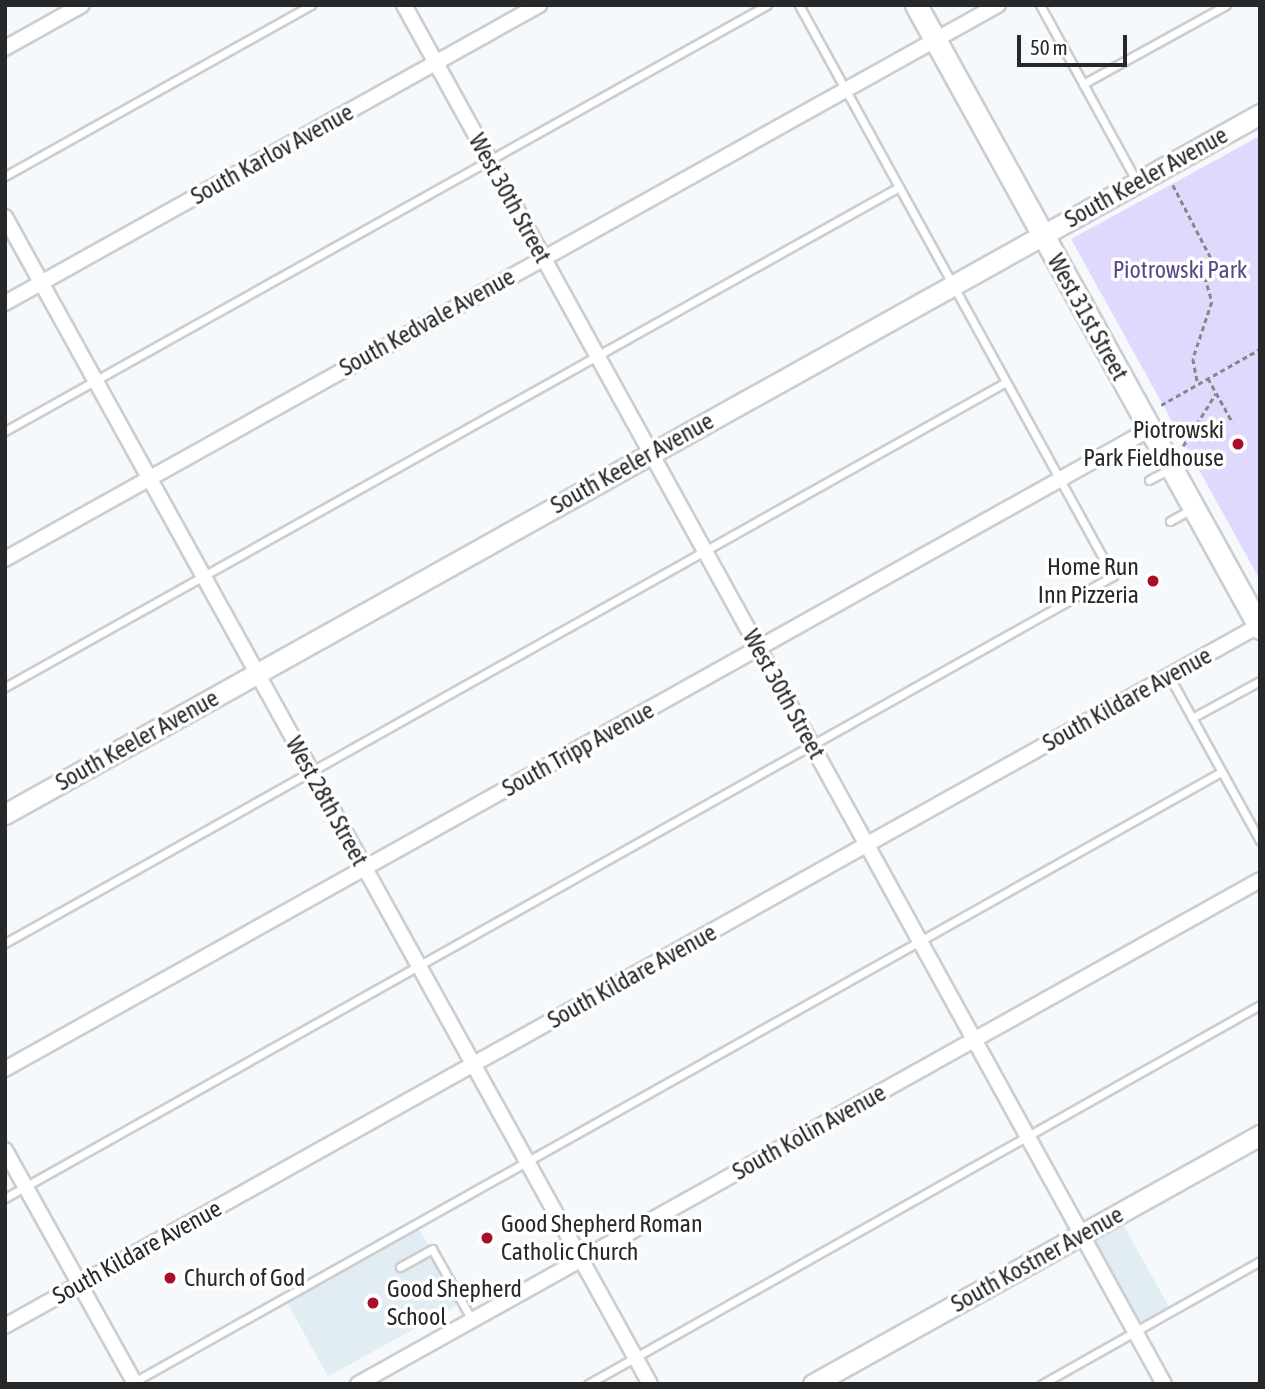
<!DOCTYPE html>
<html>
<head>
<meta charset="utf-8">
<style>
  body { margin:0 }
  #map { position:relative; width:1265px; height:1389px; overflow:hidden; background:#f6f9fc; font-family:"Asap Condensed",sans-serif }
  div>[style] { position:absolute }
  .built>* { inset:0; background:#e1ecf3; transform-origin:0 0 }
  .green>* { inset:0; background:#e1d9fd }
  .path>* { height:2.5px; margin-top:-1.25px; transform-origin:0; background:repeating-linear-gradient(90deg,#858789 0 5px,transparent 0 8.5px) }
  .roads { filter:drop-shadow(2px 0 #cbced1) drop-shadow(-2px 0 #cbced1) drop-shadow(0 2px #cbced1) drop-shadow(0 -2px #cbced1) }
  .service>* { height:7px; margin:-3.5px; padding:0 3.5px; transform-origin:3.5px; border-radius:3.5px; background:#fff }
  .minor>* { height:14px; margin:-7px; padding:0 7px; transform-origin:7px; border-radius:7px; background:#fff }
  .tertiary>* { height:19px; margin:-9.5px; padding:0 9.5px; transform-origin:9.5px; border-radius:9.5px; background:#fff }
  .secondary>* { height:21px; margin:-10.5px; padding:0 10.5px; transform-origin:10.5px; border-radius:10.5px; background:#fff }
  .dots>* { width:19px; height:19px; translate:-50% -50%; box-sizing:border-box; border:4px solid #fff; border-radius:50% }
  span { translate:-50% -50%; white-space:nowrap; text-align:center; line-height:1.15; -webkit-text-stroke:7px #fff; paint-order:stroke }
  .street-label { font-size:24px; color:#262829 }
  .park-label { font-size:24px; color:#5b4887 }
  .poi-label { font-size:24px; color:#262829 }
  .right { translate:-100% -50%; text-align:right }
  .left { translate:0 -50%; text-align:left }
  .frame { position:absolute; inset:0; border:7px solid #262829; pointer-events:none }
  .scale { position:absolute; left:1017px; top:35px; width:110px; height:32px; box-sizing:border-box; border:4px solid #262829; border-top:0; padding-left:9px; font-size:21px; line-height:24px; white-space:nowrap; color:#262829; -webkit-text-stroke:5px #fff; paint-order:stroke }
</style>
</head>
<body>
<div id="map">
  <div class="built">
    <div style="left:1124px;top:1226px;width:97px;height:32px;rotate:61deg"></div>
    <div style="left:419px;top:1229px;width:85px;height:151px;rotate:61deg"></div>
  </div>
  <div class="green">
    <div style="clip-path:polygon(1260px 136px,1260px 580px,1071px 239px)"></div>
  </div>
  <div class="path">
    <div style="left:1173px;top:185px;width:85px;rotate:62.5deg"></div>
    <div style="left:1212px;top:260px;width:18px;rotate:112deg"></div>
    <div style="left:1205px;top:277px;width:26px;rotate:74deg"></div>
    <div style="left:1212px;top:302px;width:60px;rotate:108.4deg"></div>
    <div style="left:1193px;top:359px;width:25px;rotate:79deg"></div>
    <div style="left:1208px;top:378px;width:51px;rotate:60.9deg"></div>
    <div style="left:1161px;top:405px;width:114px;rotate:-29.5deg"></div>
    <div style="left:1183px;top:446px;width:62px;rotate:-58.1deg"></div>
  </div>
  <div class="roads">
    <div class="service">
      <div style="left:1040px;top:5px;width:202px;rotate:61.3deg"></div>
      <div style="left:1083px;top:84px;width:163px;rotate:-28.9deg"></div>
      <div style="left:5px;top:176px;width:351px;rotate:-29.2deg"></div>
      <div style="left:5px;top:431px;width:873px;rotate:-29.21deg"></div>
      <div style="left:1149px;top:480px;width:21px;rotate:-28deg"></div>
      <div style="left:1170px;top:521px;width:23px;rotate:-29deg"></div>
      <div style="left:1169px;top:676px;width:188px;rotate:61.1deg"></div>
      <div style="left:5px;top:687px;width:1024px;rotate:-29.22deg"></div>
      <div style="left:1192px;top:718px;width:77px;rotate:-28.6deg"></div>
      <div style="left:5px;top:943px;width:1147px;rotate:-29.27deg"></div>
      <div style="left:5px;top:1198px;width:1271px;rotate:-29.31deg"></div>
      <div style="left:1113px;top:576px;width:652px;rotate:-118.81deg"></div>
      <div style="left:400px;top:1267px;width:37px;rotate:-29deg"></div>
      <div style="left:432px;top:1249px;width:81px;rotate:60.6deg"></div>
      <div style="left:134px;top:1382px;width:1246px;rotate:-29.3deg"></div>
      <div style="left:588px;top:1384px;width:772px;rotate:-29.42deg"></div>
      <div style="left:1042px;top:1384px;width:250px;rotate:-29.4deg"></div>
    </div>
    <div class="minor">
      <div style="left:404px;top:5px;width:1575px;rotate:61.14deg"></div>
      <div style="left:5px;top:48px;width:88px;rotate:-29.2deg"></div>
      <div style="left:5px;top:217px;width:1333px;rotate:61.07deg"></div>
      <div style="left:5px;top:303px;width:612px;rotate:-29.16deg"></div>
      <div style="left:5px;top:559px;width:1137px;rotate:-29.16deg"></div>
      <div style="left:5px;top:1069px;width:1312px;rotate:-29.2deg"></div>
      <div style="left:5px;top:1150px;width:268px;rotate:60.9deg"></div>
      <div style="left:5px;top:1326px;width:1435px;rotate:-29.19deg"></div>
      <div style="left:358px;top:1384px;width:1033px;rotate:-29.19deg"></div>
    </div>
    <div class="tertiary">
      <div style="left:5px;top:814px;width:1437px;rotate:-29.15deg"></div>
      <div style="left:813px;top:1384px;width:512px;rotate:-29.12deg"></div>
    </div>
    <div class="secondary">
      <div style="left:916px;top:5px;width:712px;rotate:61.09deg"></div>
    </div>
  </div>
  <div class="dots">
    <div style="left:1238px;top:444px;background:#a70f2a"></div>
    <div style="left:1153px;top:581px;background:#a70f2a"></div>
    <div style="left:487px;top:1238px;background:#a70f2a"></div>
    <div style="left:170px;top:1278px;background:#a70f2a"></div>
    <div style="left:373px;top:1303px;background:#a70f2a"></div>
  </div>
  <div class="street-label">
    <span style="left:272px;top:154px;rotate:-29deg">South Karlov Avenue</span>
    <span style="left:1146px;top:177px;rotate:-29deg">South Keeler Avenue</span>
    <span style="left:510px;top:198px;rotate:61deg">West 30th Street</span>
    <span style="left:1088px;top:317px;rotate:61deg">West 31st Street</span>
    <span style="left:427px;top:322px;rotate:-29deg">South Kedvale Avenue</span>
    <span style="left:632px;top:463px;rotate:-29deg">South Keeler Avenue</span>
    <span style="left:784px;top:694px;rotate:61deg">West 30th Street</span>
    <span style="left:1127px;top:699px;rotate:-29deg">South Kildare Avenue</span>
    <span style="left:137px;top:740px;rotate:-29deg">South Keeler Avenue</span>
    <span style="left:578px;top:749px;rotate:-29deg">South Tripp Avenue</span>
    <span style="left:327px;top:801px;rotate:61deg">West 28th Street</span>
    <span style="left:632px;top:976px;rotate:-29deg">South Kildare Avenue</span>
    <span style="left:809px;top:1132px;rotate:-29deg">South Kolin Avenue</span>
    <span style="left:137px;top:1252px;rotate:-29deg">South Kildare Avenue</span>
    <span style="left:1037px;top:1259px;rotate:-29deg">South Kostner Avenue</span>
  </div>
  <div class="park-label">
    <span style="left:1180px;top:270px">Piotrowski Park</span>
  </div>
  <div class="poi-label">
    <span class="right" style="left:1224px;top:444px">Piotrowski<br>Park Fieldhouse</span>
    <span class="right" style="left:1139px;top:581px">Home Run<br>Inn Pizzeria</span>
    <span class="left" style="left:501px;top:1238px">Good Shepherd Roman<br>Catholic Church</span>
    <span class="left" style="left:184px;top:1278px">Church of God</span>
    <span class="left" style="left:387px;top:1303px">Good Shepherd<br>School</span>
  </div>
  <div class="frame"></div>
  <div class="scale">50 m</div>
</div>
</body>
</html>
